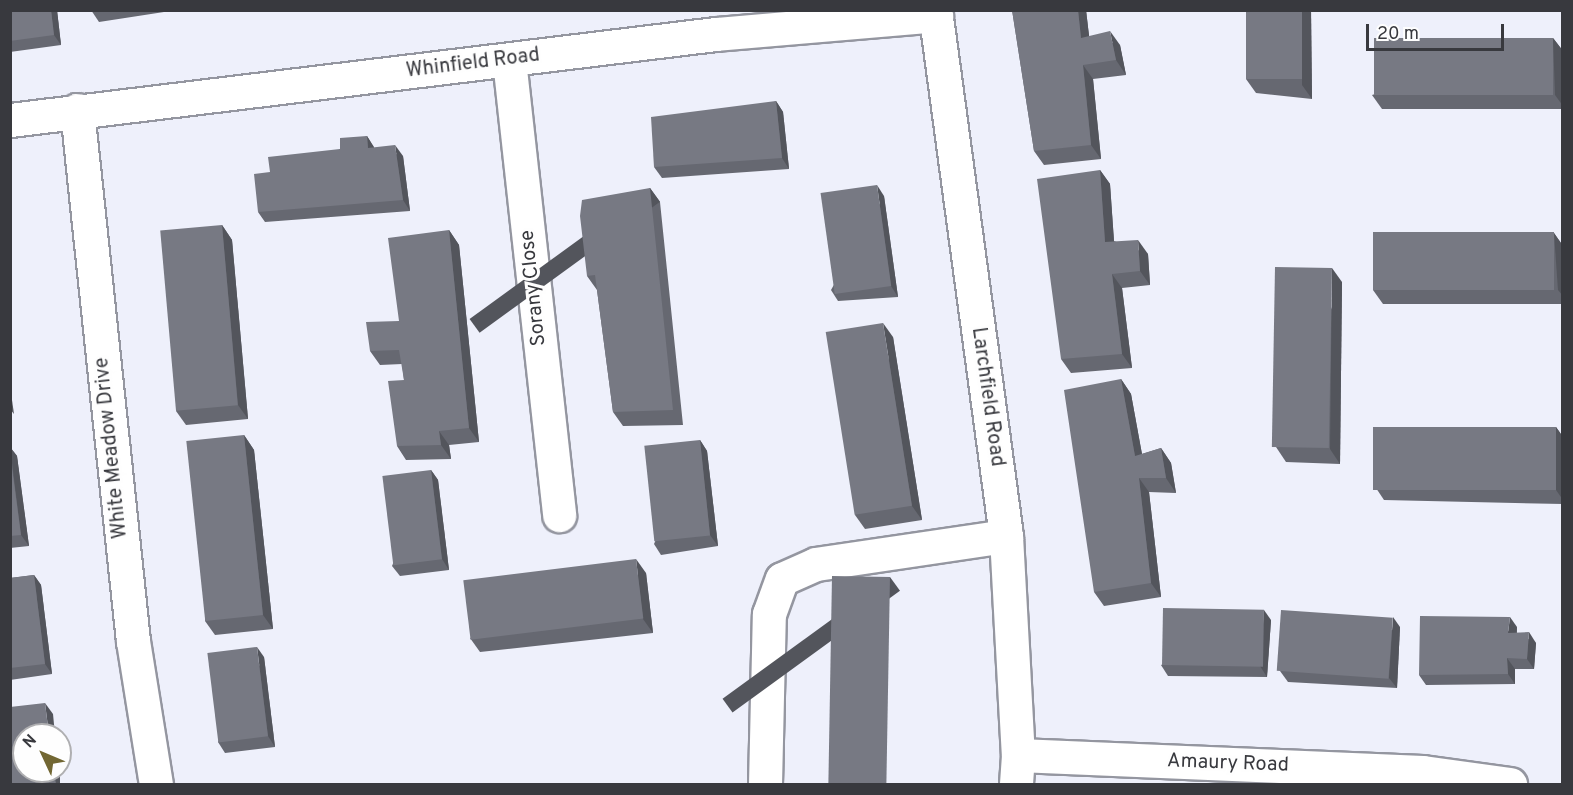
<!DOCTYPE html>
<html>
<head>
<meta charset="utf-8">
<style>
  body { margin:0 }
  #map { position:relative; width:1573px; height:795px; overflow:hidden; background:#eef0fb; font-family:Overpass,sans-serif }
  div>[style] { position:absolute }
  .roads { filter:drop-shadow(2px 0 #9496a0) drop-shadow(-2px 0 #9496a0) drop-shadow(0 2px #9496a0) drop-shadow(0 -2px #9496a0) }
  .street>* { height:33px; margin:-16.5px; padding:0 16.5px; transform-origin:16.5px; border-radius:16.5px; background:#fff }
  .wall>* { inset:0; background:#666871 }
  .shaded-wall>* { inset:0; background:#53555c; transform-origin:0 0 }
  .building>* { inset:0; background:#777983; transform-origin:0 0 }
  span { translate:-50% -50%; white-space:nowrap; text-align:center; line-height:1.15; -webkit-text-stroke:6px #fefefe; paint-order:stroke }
  .street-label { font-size:20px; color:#38393e }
  .frame { position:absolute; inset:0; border:12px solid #38393e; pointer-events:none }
  .north { position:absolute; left:12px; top:723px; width:60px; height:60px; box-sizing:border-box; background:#fefefe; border:2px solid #afafb1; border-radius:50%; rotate:314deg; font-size:16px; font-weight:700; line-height:24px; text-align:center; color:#38393e }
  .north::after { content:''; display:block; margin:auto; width:21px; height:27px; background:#726733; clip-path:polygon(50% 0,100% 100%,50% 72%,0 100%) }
  .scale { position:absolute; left:1366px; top:24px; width:138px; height:27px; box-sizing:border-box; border:3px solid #38393e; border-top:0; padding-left:8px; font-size:18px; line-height:21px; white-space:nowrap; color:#38393e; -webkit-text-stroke:4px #fefefe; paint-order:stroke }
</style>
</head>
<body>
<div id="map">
  <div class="roads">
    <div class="street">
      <div style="left:935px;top:10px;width:531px;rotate:82.31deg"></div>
      <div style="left:1006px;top:536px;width:219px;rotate:86.9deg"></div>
      <div style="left:1018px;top:755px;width:29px;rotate:94deg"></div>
      <div style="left:509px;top:60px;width:458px;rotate:83.7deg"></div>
      <div style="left:77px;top:110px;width:534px;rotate:83.98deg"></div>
      <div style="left:133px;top:641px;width:145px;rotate:80.9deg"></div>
      <div style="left:10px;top:120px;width:711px;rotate:-6.95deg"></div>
      <div style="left:716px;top:34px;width:221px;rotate:-4.9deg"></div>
      <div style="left:1018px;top:755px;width:405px;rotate:2.4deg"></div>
      <div style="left:1423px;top:772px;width:88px;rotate:7.9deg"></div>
      <div style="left:765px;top:784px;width:170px;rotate:-88.7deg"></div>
      <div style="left:769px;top:614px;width:37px;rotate:-70deg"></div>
      <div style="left:782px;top:579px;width:37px;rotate:-24deg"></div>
      <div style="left:816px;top:564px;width:192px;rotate:-8.4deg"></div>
    </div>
  </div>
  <div class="wall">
    <div style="clip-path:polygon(10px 10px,57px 10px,61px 45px,10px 52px)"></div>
    <div style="clip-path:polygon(91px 10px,177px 10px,99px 22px)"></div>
    <div style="clip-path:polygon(1012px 10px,1086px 10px,1089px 36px,1120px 45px,1126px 75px,1093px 79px,1101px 159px,1044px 165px,1034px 151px)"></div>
    <div style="clip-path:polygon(1246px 10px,1311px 10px,1312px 99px,1256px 93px,1246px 79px)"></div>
    <div style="clip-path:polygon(1553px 38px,1563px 51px,1563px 109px,1382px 109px,1372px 95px)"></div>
    <div style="clip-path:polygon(776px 101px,783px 112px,789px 169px,662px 178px,654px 167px)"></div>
    <div style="clip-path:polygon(367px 136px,374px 148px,403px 156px,410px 211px,265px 222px,258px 212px,340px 149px)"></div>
    <div style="clip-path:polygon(1100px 170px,1110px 184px,1114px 241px,1148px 254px,1150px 285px,1122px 288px,1132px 368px,1071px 373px,1061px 359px)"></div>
    <div style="clip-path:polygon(650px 188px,660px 202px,683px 425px,623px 426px,613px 412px,597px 290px,587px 276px)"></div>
    <div style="clip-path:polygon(884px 196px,898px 297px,838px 301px,831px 290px)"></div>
    <div style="clip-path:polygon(222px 225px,232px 240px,248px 419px,186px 425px,176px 411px)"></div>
    <div style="clip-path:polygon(449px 230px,459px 245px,479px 442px,449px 445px,451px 459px,406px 460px,397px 446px,404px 380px,402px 364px,380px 365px,370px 351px,399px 321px)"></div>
    <div style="clip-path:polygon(1554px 233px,1563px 246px,1563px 304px,1383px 304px,1373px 290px)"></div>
    <div style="clip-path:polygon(1342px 282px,1340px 464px,1286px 462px,1276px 447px)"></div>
    <div style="clip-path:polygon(893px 337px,922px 520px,865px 529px,855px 515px)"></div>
    <div style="clip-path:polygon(1121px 379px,1131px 394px,1142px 454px,1161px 448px,1171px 463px,1176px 493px,1149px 492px,1161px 597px,1104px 606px,1094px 592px)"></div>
    <div style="clip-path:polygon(1556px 427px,1563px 437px,1563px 504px,1384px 500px,1374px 485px)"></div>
    <div style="clip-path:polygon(244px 435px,254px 450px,273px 629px,215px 635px,205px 621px)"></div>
    <div style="clip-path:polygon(700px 440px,707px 451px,718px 546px,661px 555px,654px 544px)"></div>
    <div style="clip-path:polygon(10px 447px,17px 456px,29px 546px,10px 548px)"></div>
    <div style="clip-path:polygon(431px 470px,438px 480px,449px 570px,400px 576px,392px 566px)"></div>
    <div style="clip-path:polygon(646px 573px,653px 633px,480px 652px,470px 638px)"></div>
    <div style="clip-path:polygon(34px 575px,41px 585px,52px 674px,10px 680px,10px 578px)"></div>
    <div style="clip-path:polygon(1271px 620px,1267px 677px,1168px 676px,1161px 665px)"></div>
    <div style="clip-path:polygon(1400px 627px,1397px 688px,1288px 682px,1280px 671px)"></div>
    <div style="clip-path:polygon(1517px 627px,1517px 633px,1536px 643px,1534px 669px,1515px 669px,1515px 684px,1426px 685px,1419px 675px)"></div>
    <div style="clip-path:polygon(264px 657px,275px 747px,225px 753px,218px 742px)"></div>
  </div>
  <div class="shaded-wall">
    <div style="clip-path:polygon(51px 10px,57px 10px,61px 45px,54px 35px)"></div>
    <div style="clip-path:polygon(1078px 10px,1086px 10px,1091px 52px,1081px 38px)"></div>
    <div style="clip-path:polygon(1302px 10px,1311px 10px,1312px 99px,1302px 85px)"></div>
    <div style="clip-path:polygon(1110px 31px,1120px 45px,1126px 75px,1116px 60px)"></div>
    <div style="clip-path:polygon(1553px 38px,1563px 51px,1563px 106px,1555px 95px)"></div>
    <div style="clip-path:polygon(1083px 65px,1093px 79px,1101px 159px,1091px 145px)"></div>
    <div style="clip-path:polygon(776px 101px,783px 112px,789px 169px,782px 158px)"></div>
    <div style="clip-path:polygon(367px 136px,374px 147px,375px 159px,368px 148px)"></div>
    <div style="clip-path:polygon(395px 145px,403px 156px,410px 211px,403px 200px)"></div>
    <div style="clip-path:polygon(1100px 170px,1110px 184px,1115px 256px,1105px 242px)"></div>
    <div style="clip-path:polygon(877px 185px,884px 196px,898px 297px,891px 286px)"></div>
    <div style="left:650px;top:188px;width:17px;height:223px;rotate:54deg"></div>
    <div style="clip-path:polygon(222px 225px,232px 240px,248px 419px,238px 405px)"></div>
    <div style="clip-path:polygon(449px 230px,459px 245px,479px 442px,469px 428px)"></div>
    <div style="clip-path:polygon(1554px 233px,1563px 246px,1563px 296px,1558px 290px)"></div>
    <div style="clip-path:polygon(1138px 240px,1148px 254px,1150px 285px,1140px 271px)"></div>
    <div style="clip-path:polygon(1332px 268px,1342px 282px,1340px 464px,1330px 449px)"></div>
    <div style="clip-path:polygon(1112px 274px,1122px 288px,1132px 368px,1122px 354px)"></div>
    <div style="clip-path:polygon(883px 323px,893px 337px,922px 520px,912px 506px)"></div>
    <div style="clip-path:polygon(1121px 379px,1131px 394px,1145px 471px,1135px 456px)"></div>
    <div style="clip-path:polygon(10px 386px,14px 414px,10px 409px)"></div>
    <div style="clip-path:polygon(1556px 427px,1563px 437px,1563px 500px,1556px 490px)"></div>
    <div style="clip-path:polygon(439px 431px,449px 445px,451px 459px,441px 445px)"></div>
    <div style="clip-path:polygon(244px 435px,254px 450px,273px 629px,263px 615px)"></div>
    <div style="clip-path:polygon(700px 440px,707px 451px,718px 546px,710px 535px)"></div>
    <div style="clip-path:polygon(10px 447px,17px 456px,29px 546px,21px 535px)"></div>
    <div style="clip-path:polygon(1161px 448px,1171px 463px,1176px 493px,1166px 478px)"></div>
    <div style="clip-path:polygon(431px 470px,438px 480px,449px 570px,442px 559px)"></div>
    <div style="clip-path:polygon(1139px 478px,1149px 492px,1161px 597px,1151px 583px)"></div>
    <div style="clip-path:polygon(636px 559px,646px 573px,653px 633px,643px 619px)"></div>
    <div style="clip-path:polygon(34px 575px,41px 585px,52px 674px,45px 664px)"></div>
    <div style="left:890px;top:577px;width:17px;height:207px;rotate:54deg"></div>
    <div style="clip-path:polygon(1264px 610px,1271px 620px,1267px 677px,1260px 666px)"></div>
    <div style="clip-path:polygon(1393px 617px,1400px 627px,1397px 688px,1389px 678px)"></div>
    <div style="clip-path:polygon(1510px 617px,1517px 627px,1515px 644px,1508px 633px)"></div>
    <div style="clip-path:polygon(1529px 632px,1536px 643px,1534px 669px,1527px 659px)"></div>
    <div style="clip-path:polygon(257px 647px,264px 657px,275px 747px,268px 736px)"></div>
    <div style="clip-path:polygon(1507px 658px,1515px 669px,1515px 684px,1508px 674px)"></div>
    <div style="clip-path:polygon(45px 703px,53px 714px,55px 735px,49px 735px)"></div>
    <div style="left:54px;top:771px;width:6px;height:13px"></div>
  </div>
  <div class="building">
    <div style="clip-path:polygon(10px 10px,51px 10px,54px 35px,10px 41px)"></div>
    <div style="clip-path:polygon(1012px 10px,1078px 10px,1081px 38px,1110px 31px,1116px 60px,1083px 65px,1091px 145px,1034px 151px)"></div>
    <div style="left:1246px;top:10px;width:56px;height:69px"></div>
    <div style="left:1374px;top:38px;width:179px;height:57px"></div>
    <div style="clip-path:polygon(776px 101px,782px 158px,654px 167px,651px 117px)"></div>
    <div style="clip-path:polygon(367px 136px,368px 148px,395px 145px,403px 200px,258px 212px,254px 174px,270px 172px,268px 157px,340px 149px,340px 138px)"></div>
    <div style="clip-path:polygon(1100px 170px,1105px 242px,1138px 240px,1140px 271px,1112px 274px,1122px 354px,1061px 359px,1037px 179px)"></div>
    <div style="left:877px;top:185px;width:102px;height:57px;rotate:82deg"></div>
    <div style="clip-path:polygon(650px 188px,673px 410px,613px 412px,595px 275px,587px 276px,580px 216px,582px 200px)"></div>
    <div style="left:222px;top:225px;width:181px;height:62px;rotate:85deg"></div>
    <div style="clip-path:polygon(449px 230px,469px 428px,439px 431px,441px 445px,397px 446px,388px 381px,404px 380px,399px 350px,370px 351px,366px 322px,399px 321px,388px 238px)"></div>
    <div style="left:1373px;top:232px;width:181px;height:58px"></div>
    <div style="left:1275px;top:267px;width:57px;height:180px;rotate:1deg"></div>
    <div style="left:883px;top:323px;width:185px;height:58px;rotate:81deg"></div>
    <div style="clip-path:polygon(1121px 379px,1135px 456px,1161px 448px,1166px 478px,1139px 478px,1151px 583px,1094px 592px,1064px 390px)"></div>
    <div style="left:1556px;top:427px;width:63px;height:183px;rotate:90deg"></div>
    <div style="left:244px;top:435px;width:181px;height:58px;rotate:84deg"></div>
    <div style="left:700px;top:440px;width:96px;height:56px;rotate:84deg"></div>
    <div style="clip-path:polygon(10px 453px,21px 535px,10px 536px)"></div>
    <div style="left:431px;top:470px;width:90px;height:49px;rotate:83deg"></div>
    <div style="left:636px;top:559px;width:60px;height:174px;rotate:83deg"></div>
    <div style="clip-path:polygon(34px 575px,45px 664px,10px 668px,10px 578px)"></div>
    <div style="left:832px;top:576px;width:58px;height:208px;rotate:1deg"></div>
    <div style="left:1163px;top:608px;width:101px;height:57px;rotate:1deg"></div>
    <div style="left:1281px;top:610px;width:112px;height:61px;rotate:4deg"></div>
    <div style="clip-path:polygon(1420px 616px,1510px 617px,1508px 633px,1529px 632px,1527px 659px,1507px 658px,1508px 674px,1419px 675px)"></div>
    <div style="left:257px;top:647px;width:90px;height:50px;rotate:83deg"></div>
    <div style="clip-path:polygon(45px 703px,49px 735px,24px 735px,24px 771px,54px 771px,56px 784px,10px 784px,10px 707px)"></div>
  </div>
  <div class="street-label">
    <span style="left:473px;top:64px;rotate:-7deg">Whinfield Road</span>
    <span style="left:534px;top:288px;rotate:-96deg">Sorany Close</span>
    <span style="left:987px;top:397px;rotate:82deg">Larchfield Road</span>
    <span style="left:112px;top:448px;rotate:-96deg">White Meadow Drive</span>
    <span style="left:1228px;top:764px;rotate:2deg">Amaury Road</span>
  </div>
  <div class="frame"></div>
  <div class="north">N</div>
  <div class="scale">20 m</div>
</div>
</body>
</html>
